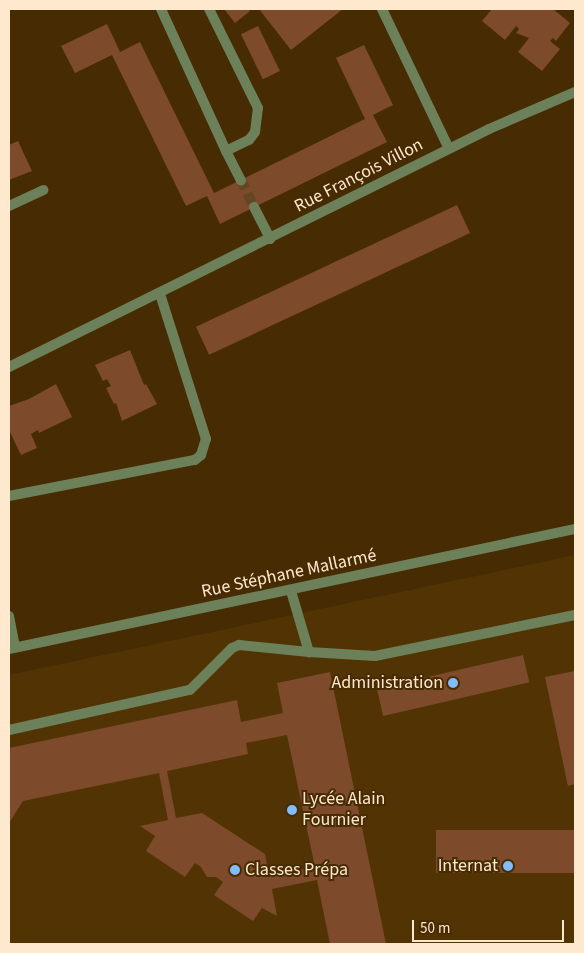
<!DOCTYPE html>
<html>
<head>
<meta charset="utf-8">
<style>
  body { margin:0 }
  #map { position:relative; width:584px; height:953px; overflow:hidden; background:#472b02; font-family:"Source Sans 3",sans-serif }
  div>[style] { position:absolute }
  .built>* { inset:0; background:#523404 }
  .building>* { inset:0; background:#7d4a2b; transform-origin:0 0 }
  .minor-tunnel>* { height:10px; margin-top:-5px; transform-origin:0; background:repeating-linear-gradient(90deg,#624721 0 10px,transparent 0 15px) }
  .service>* { height:10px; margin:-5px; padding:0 5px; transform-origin:5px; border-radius:5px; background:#6c815a }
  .minor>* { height:10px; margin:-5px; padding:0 5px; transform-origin:5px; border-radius:5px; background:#6c815a }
  .dots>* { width:14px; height:14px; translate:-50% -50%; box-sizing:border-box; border:2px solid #472b02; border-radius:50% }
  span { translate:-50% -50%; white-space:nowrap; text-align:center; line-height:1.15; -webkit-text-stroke:4px #472b02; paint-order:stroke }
  .street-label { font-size:18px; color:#fee8ce }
  .poi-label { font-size:18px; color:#fee8ce }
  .right { translate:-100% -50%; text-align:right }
  .left { translate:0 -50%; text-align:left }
  .frame { position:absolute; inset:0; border:10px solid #fee8ce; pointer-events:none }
  .scale { position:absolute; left:412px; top:920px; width:152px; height:22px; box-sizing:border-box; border:2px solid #fee8ce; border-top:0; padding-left:6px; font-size:15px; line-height:18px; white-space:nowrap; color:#fee8ce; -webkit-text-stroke:4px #472b02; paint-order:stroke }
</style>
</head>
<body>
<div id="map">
  <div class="built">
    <div style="clip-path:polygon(575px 555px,575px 944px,9px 944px,9px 675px)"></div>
  </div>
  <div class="building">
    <div style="clip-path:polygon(224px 9px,248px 9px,250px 11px,235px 23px)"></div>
    <div style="clip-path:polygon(259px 9px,343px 9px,291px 50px)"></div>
    <div style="clip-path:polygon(492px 9px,553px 9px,570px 23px,556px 41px,553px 38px,550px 41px,560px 49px,542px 71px,518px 52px,529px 38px,516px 33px,519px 29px,516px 26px,505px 40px,482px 21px)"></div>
    <div style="clip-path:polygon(107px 24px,120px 52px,140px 42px,214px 193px,365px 119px,336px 58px,364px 45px,393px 105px,373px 115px,387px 142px,220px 224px,207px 196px,186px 206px,112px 55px,75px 73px,61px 46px)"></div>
    <div style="left:258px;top:26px;width:50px;height:19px;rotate:64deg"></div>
    <div style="clip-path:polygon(18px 141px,32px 171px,9px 180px,9px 145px)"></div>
    <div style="left:457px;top:205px;width:31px;height:288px;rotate:65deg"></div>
    <div style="clip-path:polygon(130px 350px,144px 385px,146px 384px,157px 404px,122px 421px,116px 403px,114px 404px,106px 388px,111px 386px,107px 379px,103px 381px,95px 365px)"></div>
    <div style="clip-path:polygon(56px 384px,72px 417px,39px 433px,38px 430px,31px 434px,37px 448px,21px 455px,9px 430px,9px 406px,29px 399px)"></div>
    <div style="left:523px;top:655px;width:28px;height:150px;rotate:77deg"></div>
    <div style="clip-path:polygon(575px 671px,575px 784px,568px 786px,545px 677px)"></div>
    <div style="clip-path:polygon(evenodd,330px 672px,386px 944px,330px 944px,317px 880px,272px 889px,277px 916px,262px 908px,253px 921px,214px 895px,223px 882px,216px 877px,207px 877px,201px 867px,195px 863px,185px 877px,146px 851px,155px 836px,140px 826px,168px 820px,159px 773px,23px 801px,9px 823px,9px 748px,237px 700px,241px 722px,283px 713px,277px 683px,330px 672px,287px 735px,315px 867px,269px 876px,265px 854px,202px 813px,176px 818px,167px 771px,248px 754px,246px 743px,287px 735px)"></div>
    <div style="left:575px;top:830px;width:43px;height:139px;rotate:90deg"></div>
  </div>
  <div class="minor-tunnel">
    <div style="left:241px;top:180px;width:30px;rotate:64deg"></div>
  </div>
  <div class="service">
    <div style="left:9px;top:206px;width:38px;rotate:-25deg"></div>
    <div style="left:291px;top:591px;width:64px;rotate:73.6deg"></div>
    <div style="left:309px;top:652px;width:66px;rotate:3.5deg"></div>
    <div style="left:375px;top:656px;width:204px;rotate:-11.6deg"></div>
    <div style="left:9px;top:730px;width:185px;rotate:-12.5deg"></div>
    <div style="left:190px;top:690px;width:59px;rotate:-45deg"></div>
    <div style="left:232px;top:648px;width:8px;rotate:-23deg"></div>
    <div style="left:239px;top:645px;width:70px;rotate:5.7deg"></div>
  </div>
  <div class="minor">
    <div style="left:161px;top:9px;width:156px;rotate:65.4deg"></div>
    <div style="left:226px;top:151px;width:25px;rotate:-26deg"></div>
    <div style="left:249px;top:140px;width:10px;rotate:-53deg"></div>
    <div style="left:255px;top:132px;width:24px;rotate:-83deg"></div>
    <div style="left:258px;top:108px;width:110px;rotate:-116.3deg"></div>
    <div style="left:382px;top:9px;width:155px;rotate:64.4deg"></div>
    <div style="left:226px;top:151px;width:33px;rotate:63deg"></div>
    <div style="left:254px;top:207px;width:36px;rotate:63deg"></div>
    <div style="left:9px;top:367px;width:536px;rotate:-26.37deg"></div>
    <div style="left:489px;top:129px;width:94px;rotate:-23.3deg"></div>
    <div style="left:9px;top:496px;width:189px;rotate:-11deg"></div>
    <div style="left:195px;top:460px;width:8px;rotate:-40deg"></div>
    <div style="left:201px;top:455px;width:17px;rotate:-73deg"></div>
    <div style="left:206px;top:439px;width:152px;rotate:-107.6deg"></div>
    <div style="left:9px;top:616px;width:32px;rotate:79deg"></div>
    <div style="left:9px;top:649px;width:579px;rotate:-11.97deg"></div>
  </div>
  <div class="dots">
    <div style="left:453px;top:683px;background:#82bcfa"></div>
    <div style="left:292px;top:810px;background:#82bcfa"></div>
    <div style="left:508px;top:866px;background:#82bcfa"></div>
    <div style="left:235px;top:870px;background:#82bcfa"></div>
  </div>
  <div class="street-label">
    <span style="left:359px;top:176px;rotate:-27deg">Rue François Villon</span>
    <span style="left:289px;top:574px;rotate:-12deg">Rue Stéphane Mallarmé</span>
  </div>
  <div class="poi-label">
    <span class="right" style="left:443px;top:683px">Administration</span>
    <span class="left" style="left:302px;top:810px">Lycée Alain<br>Fournier</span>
    <span class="right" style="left:498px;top:866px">Internat</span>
    <span class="left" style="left:245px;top:870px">Classes Prépa</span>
  </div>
  <div class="frame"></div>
  <div class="scale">50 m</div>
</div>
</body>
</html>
